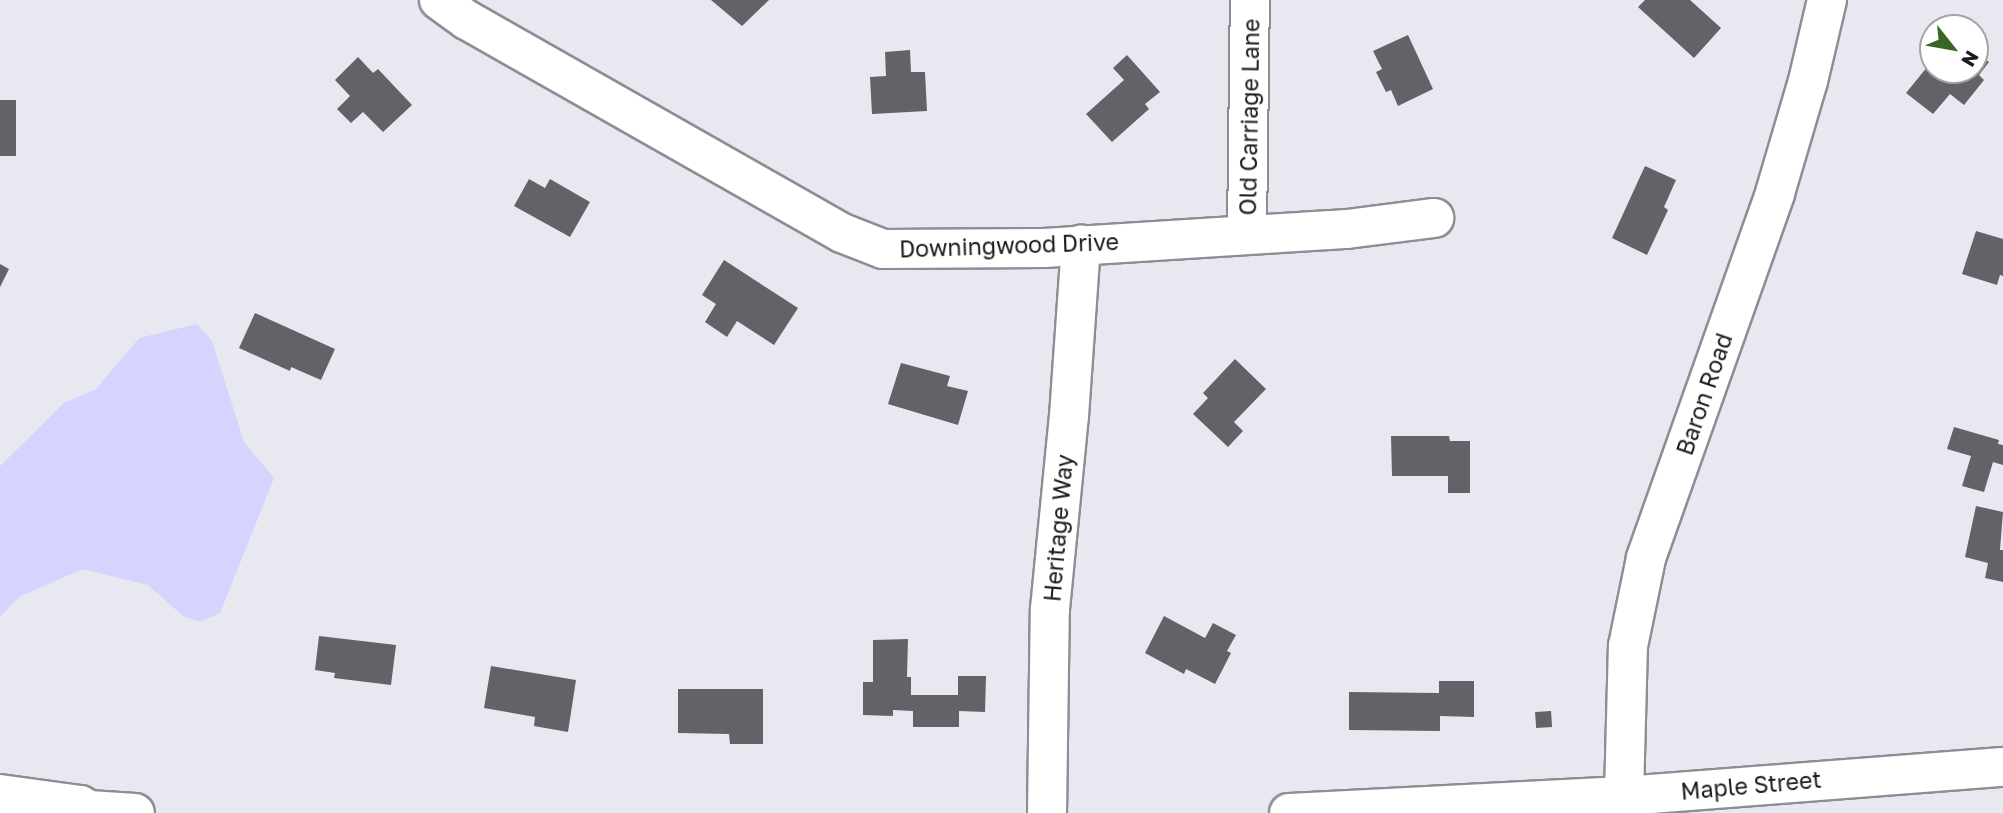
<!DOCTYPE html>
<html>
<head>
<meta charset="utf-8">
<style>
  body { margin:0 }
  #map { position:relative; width:2003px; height:813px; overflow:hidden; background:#e8e8f0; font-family:"Golos Text",sans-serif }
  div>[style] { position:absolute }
  .green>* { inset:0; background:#d6d4fe }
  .building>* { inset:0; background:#626269; transform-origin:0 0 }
  .roads { filter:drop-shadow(2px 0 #8d8d95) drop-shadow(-2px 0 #8d8d95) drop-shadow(0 2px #8d8d95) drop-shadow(0 -2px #8d8d95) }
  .minor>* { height:38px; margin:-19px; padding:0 19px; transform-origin:19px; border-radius:19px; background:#fff }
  span { translate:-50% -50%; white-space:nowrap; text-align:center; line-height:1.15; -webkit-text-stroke:7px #fff; paint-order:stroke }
  .street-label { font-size:23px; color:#1b1b1e }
  .north { position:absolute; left:1919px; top:14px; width:70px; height:70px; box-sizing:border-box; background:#fff; border:2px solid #a4a4a5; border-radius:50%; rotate:121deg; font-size:19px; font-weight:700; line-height:28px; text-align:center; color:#1b1b1e }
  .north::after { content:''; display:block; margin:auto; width:24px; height:32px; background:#386625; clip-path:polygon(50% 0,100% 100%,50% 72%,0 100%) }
</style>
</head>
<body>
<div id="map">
  <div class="green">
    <div style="clip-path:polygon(197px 324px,212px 341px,244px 442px,274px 478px,220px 613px,200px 622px,183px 616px,148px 585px,82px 569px,19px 597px,0 617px,0 466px,64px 403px,96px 389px,139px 338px)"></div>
  </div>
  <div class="building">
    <div style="clip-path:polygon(711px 0,769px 0,742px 26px)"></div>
    <div style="clip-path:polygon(1645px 0,1690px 0,1721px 28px,1694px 58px,1638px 7px)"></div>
    <div style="clip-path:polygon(1408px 35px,1433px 89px,1398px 106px,1391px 90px,1386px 92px,1376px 72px,1382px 69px,1373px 51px)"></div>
    <div style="clip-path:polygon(910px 50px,911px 72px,925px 72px,927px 111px,872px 114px,870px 77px,886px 76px,885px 52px)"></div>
    <div style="clip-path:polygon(1975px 51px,1989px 62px,1979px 75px,1984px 80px,1964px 105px,1950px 94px,1933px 114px,1906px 93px,1932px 61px,1933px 70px,1975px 70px)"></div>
    <div style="clip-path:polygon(1127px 55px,1160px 92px,1145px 104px,1149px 109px,1112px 142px,1086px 114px,1124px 80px,1113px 68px)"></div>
    <div style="clip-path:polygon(358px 57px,373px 73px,378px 69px,412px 105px,383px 132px,363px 112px,351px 123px,337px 109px,350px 96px,335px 80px)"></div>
    <div style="left:0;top:100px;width:16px;height:56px"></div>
    <div style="clip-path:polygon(1645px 166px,1676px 180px,1664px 207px,1668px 210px,1647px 255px,1612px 238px)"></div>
    <div style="clip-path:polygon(529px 179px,545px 188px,550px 179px,590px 202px,570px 237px,514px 206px)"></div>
    <div style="clip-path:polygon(1976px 231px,2003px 239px,2003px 276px,2000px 275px,1997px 285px,1962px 274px)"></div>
    <div style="clip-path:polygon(724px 260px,798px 308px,774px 345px,737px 321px,727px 337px,705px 322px,716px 304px,702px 295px)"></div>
    <div style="clip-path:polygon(0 264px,9px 269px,0 287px)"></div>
    <div style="clip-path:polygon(255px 313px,335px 349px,321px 380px,291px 367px,290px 371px,239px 348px)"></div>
    <div style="clip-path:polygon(1235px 359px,1266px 389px,1234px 422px,1243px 431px,1228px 447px,1193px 414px,1208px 398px,1203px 393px)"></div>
    <div style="clip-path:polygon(901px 363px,950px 376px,947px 386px,968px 391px,958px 425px,888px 404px)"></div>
    <div style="clip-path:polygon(1954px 427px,1999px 440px,1998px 444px,2003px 445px,2003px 465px,1993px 462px,1984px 492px,1962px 486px,1971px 456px,1947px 449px)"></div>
    <div style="clip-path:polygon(1391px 436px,1449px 436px,1450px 441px,1470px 441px,1470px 493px,1448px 493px,1448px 476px,1392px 476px)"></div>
    <div style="clip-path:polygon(1976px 506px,2003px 512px,2000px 550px,2003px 550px,2003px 582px,1985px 578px,1988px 563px,1965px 557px)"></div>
    <div style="clip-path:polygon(1164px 616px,1205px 638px,1213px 623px,1236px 635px,1227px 651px,1231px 653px,1215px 684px,1186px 669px,1184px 674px,1145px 653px)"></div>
    <div style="clip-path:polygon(319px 636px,396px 645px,391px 685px,334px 678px,335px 673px,315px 670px)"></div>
    <div style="clip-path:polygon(908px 639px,907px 677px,911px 677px,911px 695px,958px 695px,958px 676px,986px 676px,985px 712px,959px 711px,959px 727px,913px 727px,913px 711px,893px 710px,893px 716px,863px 715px,863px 682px,873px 682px,873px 640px)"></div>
    <div style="clip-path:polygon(491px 666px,576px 680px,568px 732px,534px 726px,535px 717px,484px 708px)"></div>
    <div style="clip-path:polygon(1439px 681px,1474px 681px,1474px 717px,1440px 716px,1440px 731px,1349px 730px,1349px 692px,1439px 693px)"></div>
    <div style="clip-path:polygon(678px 689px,763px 689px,763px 744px,730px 744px,729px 734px,678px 733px)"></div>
    <div style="left:1551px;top:711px;width:16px;height:16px;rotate:86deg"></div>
  </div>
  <div class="roads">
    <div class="minor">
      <div style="left:439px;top:0;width:34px;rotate:36deg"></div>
      <div style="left:467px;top:20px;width:431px;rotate:29.6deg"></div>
      <div style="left:842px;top:233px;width:44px;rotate:21.3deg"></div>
      <div style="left:883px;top:249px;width:161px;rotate:-0.4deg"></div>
      <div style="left:1044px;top:248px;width:304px;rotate:-3.6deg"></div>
      <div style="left:1347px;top:229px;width:88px;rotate:-7.2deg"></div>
      <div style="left:1247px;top:233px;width:233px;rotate:-89.3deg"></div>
      <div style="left:0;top:794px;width:81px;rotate:7.8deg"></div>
      <div style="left:80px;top:805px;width:10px;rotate:29deg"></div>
      <div style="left:89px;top:810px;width:46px;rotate:3.7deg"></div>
      <div style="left:1624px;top:796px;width:150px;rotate:-88.5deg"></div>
      <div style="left:1628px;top:646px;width:90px;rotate:-78.4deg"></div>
      <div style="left:1646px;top:558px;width:387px;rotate:-70.5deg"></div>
      <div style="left:1775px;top:193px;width:117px;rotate:-73.6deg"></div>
      <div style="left:1808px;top:81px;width:83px;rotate:-76.8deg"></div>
      <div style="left:1047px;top:813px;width:204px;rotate:-89.2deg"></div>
      <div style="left:1050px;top:609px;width:194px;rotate:-84.4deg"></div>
      <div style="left:1069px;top:416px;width:172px;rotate:-86deg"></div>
      <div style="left:1289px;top:813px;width:335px;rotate:-2.9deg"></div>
      <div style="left:1624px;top:796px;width:380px;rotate:-4.4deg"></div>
    </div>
  </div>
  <div class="street-label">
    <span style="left:1249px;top:117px;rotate:-89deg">Old Carriage Lane</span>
    <span style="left:1009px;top:245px;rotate:-2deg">Downingwood Drive</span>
    <span style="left:1704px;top:394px;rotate:-71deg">Baron Road</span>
    <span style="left:1058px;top:528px;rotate:-85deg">Heritage Way</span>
    <span style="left:1751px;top:785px;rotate:-5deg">Maple Street</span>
  </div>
  <div class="north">N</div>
</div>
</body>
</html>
